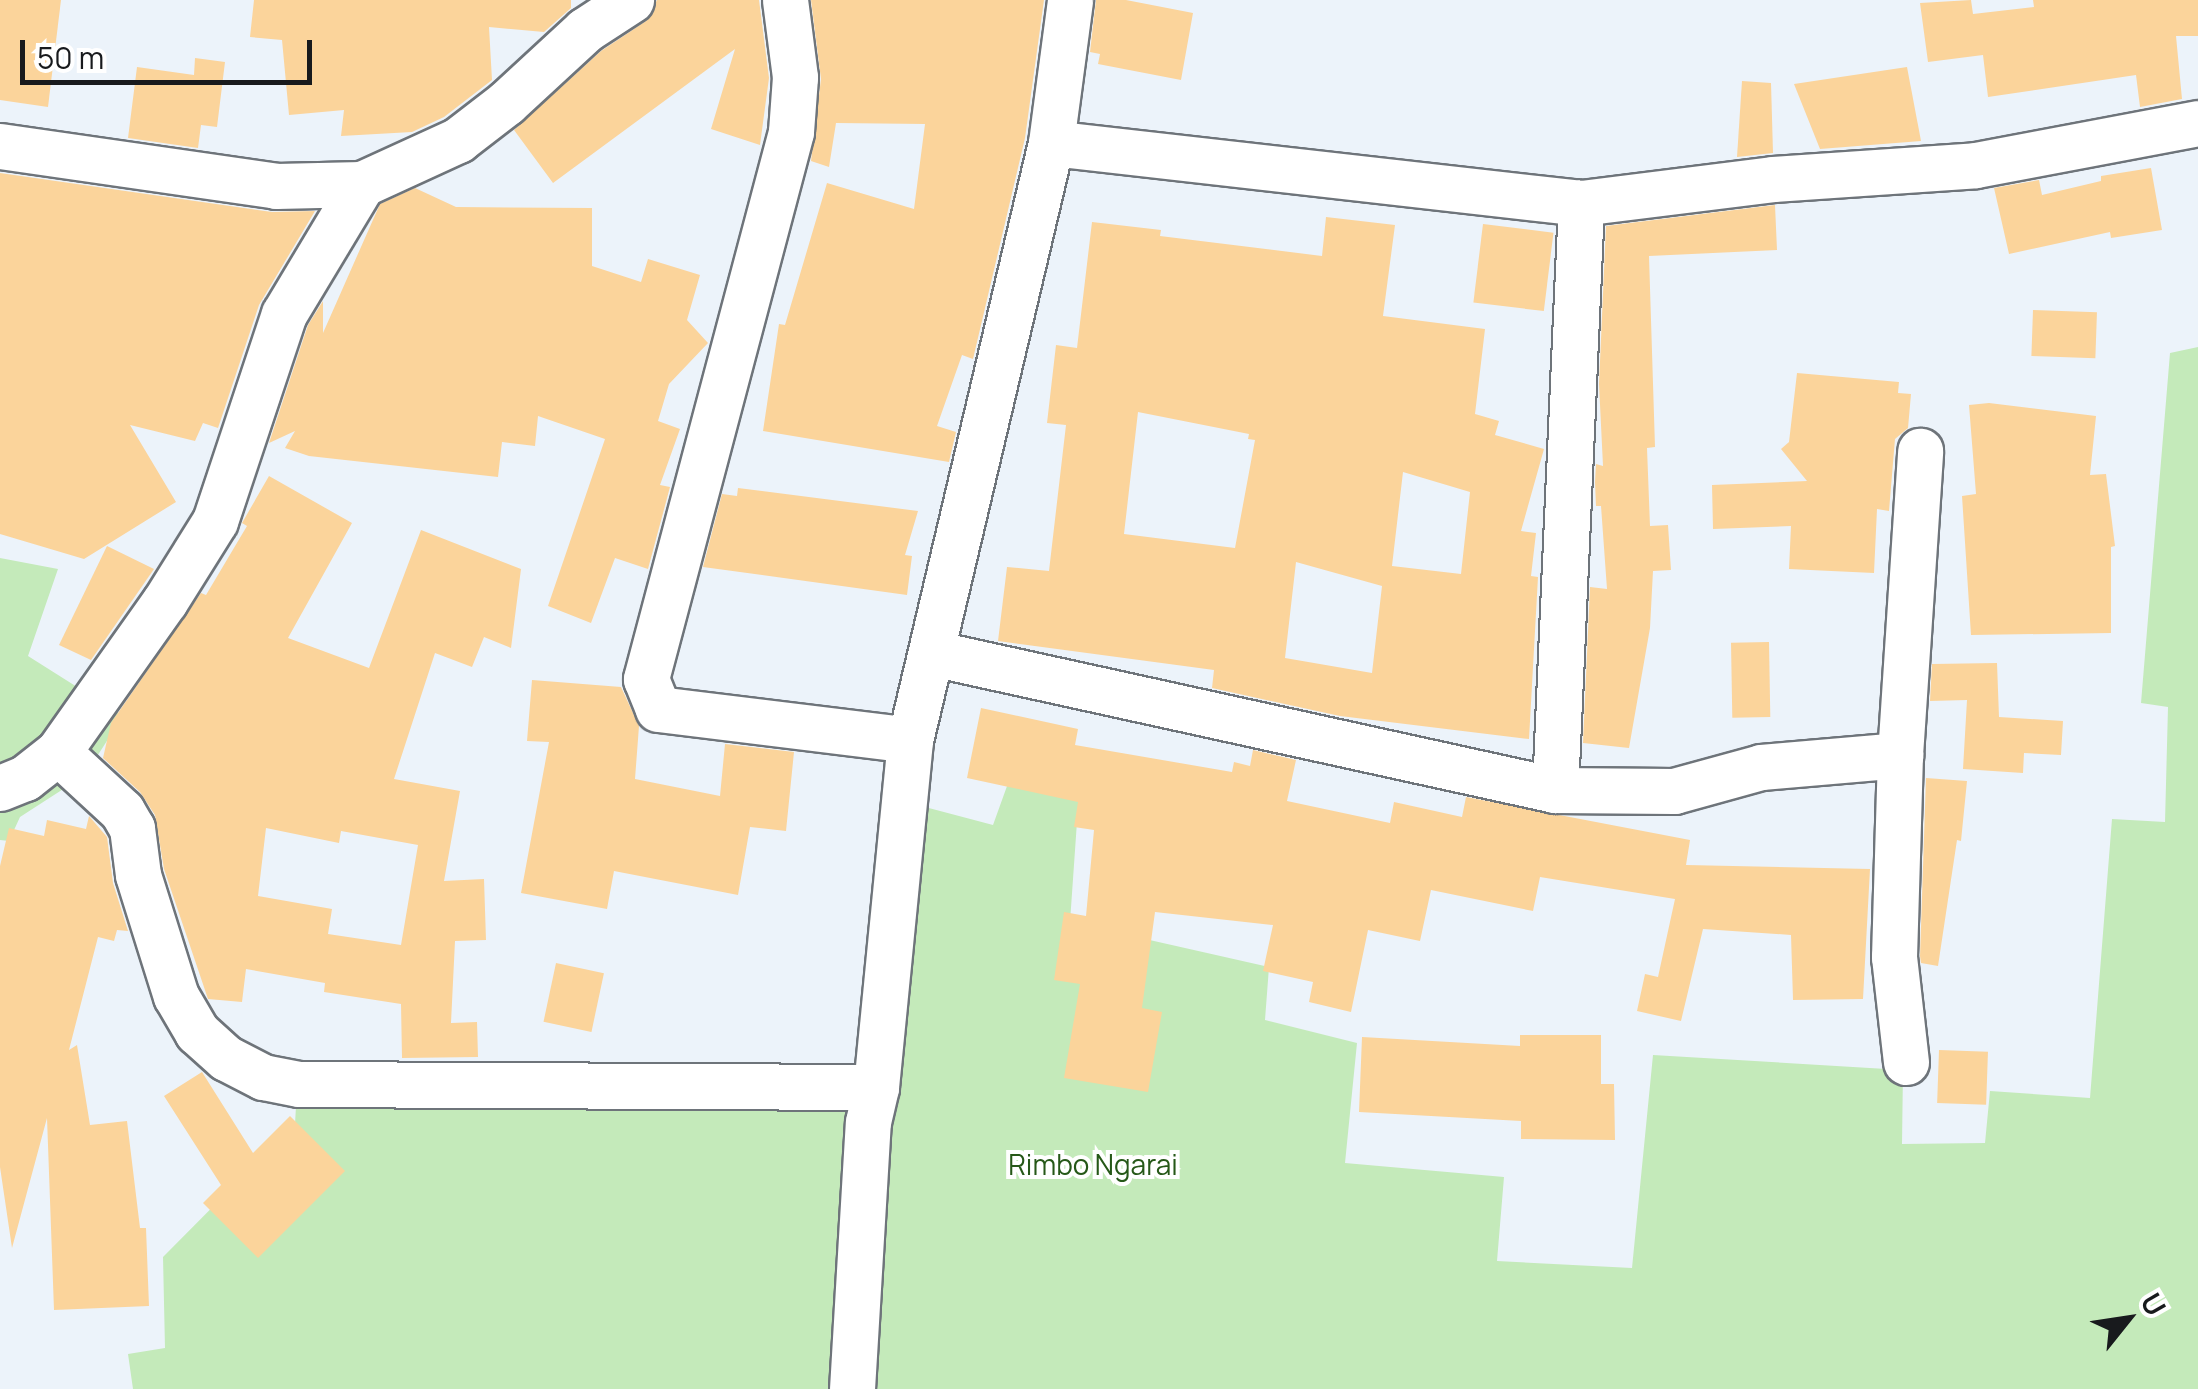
<!DOCTYPE html>
<html>
<head>
<meta charset="utf-8">
<style>
  body { margin:0 }
  #map { position:relative; width:2198px; height:1389px; overflow:hidden; background:#ecf3fa; font-family:Manrope,sans-serif }
  div>[style] { position:absolute }
  .green>* { inset:0; background:#c4eaba }
  .building>* { inset:0; background:#fbd49b; transform-origin:0 0 }
  .roads { filter:drop-shadow(2px 0 #6e747a) drop-shadow(-2px 0 #6e747a) drop-shadow(0 2px #6e747a) drop-shadow(0 -2px #6e747a) }
  .minor>* { height:45px; margin:-22.5px; padding:0 22.5px; transform-origin:22.5px; border-radius:22.5px; background:#fff }
  span { translate:-50% -50%; white-space:nowrap; text-align:center; line-height:1.15; -webkit-text-stroke:8px #fff; paint-order:stroke }
  .park-label { font-size:28px; color:#265818 }
  .north { position:absolute; left:2078px; top:1269px; width:100px; height:100px; -webkit-text-stroke:8px #fff; paint-order:stroke; rotate:60deg; font-size:28px; font-weight:700; line-height:40px; text-align:center; color:#181a1d }
  .north::after { content:''; display:block; margin:auto; width:35px; height:45px; background:#181a1d; clip-path:polygon(50% 0,100% 100%,50% 72%,0 100%) }
  .scale { position:absolute; left:20px; top:40px; width:292px; height:45px; box-sizing:border-box; border:5px solid #181a1d; border-top:0; padding-left:12px; font-size:30px; line-height:35px; white-space:nowrap; color:#181a1d; -webkit-text-stroke:8px #fff; paint-order:stroke }
</style>
</head>
<body>
<div id="map">
  <div class="green">
    <div style="clip-path:polygon(2198px 347px,2198px 1389px,133px 1389px,128px 1354px,165px 1348px,163px 1257px,295px 1124px,296px 1106px,598px 1103px,675px 1109px,776px 1103px,849px 1112px,925px 807px,993px 825px,1011px 775px,1079px 793px,1070px 922px,1269px 967px,1265px 1020px,1357px 1043px,1345px 1163px,1504px 1177px,1497px 1261px,1632px 1268px,1653px 1055px,1903px 1070px,1902px 1144px,1985px 1143px,1990px 1091px,2090px 1098px,2112px 819px,2165px 822px,2168px 707px,2141px 703px,2170px 353px)"></div>
    <div style="clip-path:polygon(0 558px,58px 569px,28px 656px,123px 716px,85px 775px,20px 817px,9px 841px,0 840px)"></div>
  </div>
  <div class="building">
    <div style="clip-path:polygon(0 0,61px 0,48px 107px,0 100px)"></div>
    <div style="clip-path:polygon(254px 0,571px 0,571px 8px,544px 32px,489px 27px,492px 80px,444px 117px,412px 132px,341px 136px,344px 110px,289px 115px,282px 40px,250px 37px)"></div>
    <div style="clip-path:polygon(657px 0,759px 0,769px 78px,760px 145px,711px 129px,735px 49px,553px 183px,514px 130px,601px 51px,646px 21px)"></div>
    <div style="clip-path:polygon(811px 0,1044px 0,1025px 138px,973px 359px,962px 355px,937px 426px,956px 432px,949px 462px,763px 431px,779px 324px,785px 325px,827px 183px,914px 209px,925px 124px,836px 123px,829px 167px,811px 161px,821px 79px)"></div>
    <div style="clip-path:polygon(1096px 0,1126px 0,1193px 13px,1181px 80px,1098px 64px,1100px 54px,1090px 52px)"></div>
    <div style="clip-path:polygon(1971px 0,1973px 14px,2034px 7px,2033px 0,2198px 0,2198px 36px,2176px 36px,2182px 99px,2140px 107px,2136px 75px,1988px 97px,1983px 55px,1928px 62px,1920px 3px)"></div>
    <div style="clip-path:polygon(195px 58px,225px 62px,217px 127px,201px 125px,198px 148px,128px 138px,137px 67px,194px 75px)"></div>
    <div style="clip-path:polygon(1907px 67px,1921px 141px,1820px 149px,1794px 84px)"></div>
    <div style="clip-path:polygon(1742px 81px,1771px 83px,1773px 153px,1737px 157px)"></div>
    <div style="clip-path:polygon(2151px 168px,2162px 230px,2111px 238px,2110px 232px,2009px 254px,1994px 188px,2039px 180px,2042px 195px,2101px 181px,2101px 176px)"></div>
    <div style="clip-path:polygon(0 173px,272px 212px,315px 211px,259px 305px,218px 428px,203px 423px,195px 441px,130px 425px,176px 502px,84px 559px,0 534px)"></div>
    <div style="clip-path:polygon(415px 188px,456px 207px,592px 208px,592px 266px,641px 282px,648px 259px,700px 275px,687px 320px,708px 343px,669px 384px,658px 421px,680px 429px,660px 485px,670px 487px,648px 569px,615px 558px,591px 623px,548px 606px,605px 439px,538px 416px,535px 446px,502px 442px,498px 477px,309px 456px,285px 448px,295px 431px,269px 443px,308px 325px,323px 301px,323px 333px,380px 204px)"></div>
    <div style="clip-path:polygon(1775px 205px,1777px 250px,1649px 256px,1655px 447px,1647px 448px,1650px 526px,1668px 525px,1671px 570px,1653px 571px,1650px 628px,1629px 748px,1583px 743px,1590px 587px,1607px 589px,1601px 506px,1596px 506px,1595px 482px,1596px 464px,1603px 466px,1599px 384px,1606px 226px)"></div>
    <div style="clip-path:polygon(evenodd,1326px 217px,1395px 225px,1383px 316px,1485px 329px,1475px 414px,1499px 421px,1495px 435px,1544px 449px,1521px 531px,1536px 533px,1531px 576px,1538px 577px,1529px 739px,1340px 716px,1212px 688px,1214px 670px,998px 641px,1007px 567px,1049px 571px,1066px 425px,1047px 423px,1056px 345px,1077px 348px,1092px 222px,1161px 230px,1160px 236px,1322px 256px,1326px 217px,1138px 412px,1249px 434px,1248px 439px,1255px 440px,1235px 548px,1124px 534px,1138px 412px,1326px 217px,1403px 472px,1470px 492px,1461px 574px,1392px 566px,1403px 472px,1326px 217px,1296px 562px,1382px 586px,1372px 673px,1285px 658px,1296px 562px)"></div>
    <div style="left:1483px;top:224px;width:71px;height:79px;rotate:7deg"></div>
    <div style="left:2033px;top:310px;width:64px;height:46px;rotate:2deg"></div>
    <div style="clip-path:polygon(1797px 373px,1899px 382px,1898px 393px,1911px 394px,1908px 428px,1895px 439px,1889px 511px,1877px 509px,1874px 573px,1789px 569px,1791px 526px,1713px 529px,1712px 485px,1807px 481px,1781px 449px,1789px 442px)"></div>
    <div style="clip-path:polygon(1989px 403px,2096px 416px,2090px 475px,2106px 474px,2115px 546px,2111px 547px,2111px 633px,1971px 635px,1962px 496px,1976px 494px,1969px 405px)"></div>
    <div style="clip-path:polygon(evenodd,269px 476px,352px 523px,288px 638px,369px 668px,421px 530px,521px 569px,511px 648px,484px 637px,472px 667px,435px 653px,394px 779px,460px 791px,444px 881px,484px 879px,486px 940px,455px 941px,451px 1023px,477px 1022px,478px 1057px,402px 1058px,401px 1004px,324px 992px,325px 983px,246px 969px,242px 1002px,208px 999px,164px 869px,155px 815px,140px 792px,103px 758px,111px 723px,201px 593px,206px 595px,247px 526px,242px 523px,269px 476px,266px 828px,339px 843px,341px 831px,418px 845px,401px 945px,328px 934px,332px 909px,258px 896px,266px 828px)"></div>
    <div style="clip-path:polygon(738px 488px,918px 511px,905px 555px,912px 556px,907px 595px,703px 567px,722px 494px,737px 496px)"></div>
    <div style="clip-path:polygon(107px 546px,154px 569px,91px 660px,59px 645px)"></div>
    <div style="left:1769px;top:642px;width:75px;height:38px;rotate:89deg"></div>
    <div style="clip-path:polygon(1997px 663px,1999px 717px,2063px 721px,2061px 755px,2024px 753px,2023px 773px,1963px 769px,1967px 700px,1930px 701px,1932px 664px)"></div>
    <div style="clip-path:polygon(532px 680px,621px 687px,639px 726px,635px 779px,720px 796px,725px 744px,794px 752px,786px 831px,750px 827px,738px 895px,614px 871px,607px 909px,521px 893px,549px 742px,527px 741px)"></div>
    <div style="clip-path:polygon(981px 708px,1078px 729px,1075px 745px,1232px 772px,1234px 762px,1250px 766px,1253px 750px,1296px 760px,1287px 801px,1390px 823px,1394px 802px,1462px 817px,1466px 797px,1690px 840px,1686px 865px,1870px 869px,1863px 999px,1793px 1000px,1791px 935px,1703px 929px,1681px 1021px,1637px 1011px,1645px 974px,1658px 977px,1675px 899px,1540px 877px,1533px 911px,1431px 890px,1420px 941px,1368px 930px,1351px 1012px,1309px 1002px,1313px 982px,1263px 971px,1273px 925px,1155px 912px,1142px 1008px,1162px 1012px,1148px 1092px,1064px 1078px,1080px 984px,1054px 980px,1064px 912px,1086px 916px,1094px 830px,1074px 827px,1078px 802px,967px 778px)"></div>
    <div style="clip-path:polygon(1926px 778px,1967px 781px,1961px 841px,1957px 840px,1938px 966px,1921px 963px,1920px 956px)"></div>
    <div style="clip-path:polygon(89px 816px,107px 837px,113px 883px,128px 931px,117px 930px,114px 941px,98px 937px,69px 1050px,77px 1045px,90px 1125px,127px 1121px,140px 1228px,146px 1228px,149px 1306px,54px 1310px,47px 1118px,12px 1248px,0 1167px,0 866px,9px 828px,44px 836px,47px 820px,86px 829px)"></div>
    <div style="left:556px;top:963px;width:49px;height:60px;rotate:12deg"></div>
    <div style="clip-path:polygon(1520px 1035px,1601px 1035px,1601px 1084px,1614px 1084px,1615px 1140px,1521px 1139px,1521px 1121px,1359px 1112px,1362px 1037px,1520px 1046px)"></div>
    <div style="left:1939px;top:1050px;width:49px;height:53px;rotate:2deg"></div>
    <div style="clip-path:polygon(202px 1072px,253px 1153px,290px 1116px,345px 1171px,258px 1258px,203px 1203px,221px 1185px,164px 1096px)"></div>
  </div>
  <div class="roads">
    <div class="minor">
      <div style="left:785px;top:0;width:78px;rotate:82.6deg"></div>
      <div style="left:795px;top:77px;width:55px;rotate:94.2deg"></div>
      <div style="left:791px;top:132px;width:566px;rotate:104.85deg"></div>
      <div style="left:646px;top:679px;width:32px;rotate:68deg"></div>
      <div style="left:658px;top:709px;width:254px;rotate:7deg"></div>
      <div style="left:1051px;top:143px;width:533px;rotate:6.46deg"></div>
      <div style="left:1581px;top:203px;width:193px;rotate:-7.1deg"></div>
      <div style="left:1773px;top:179px;width:203px;rotate:-3.9deg"></div>
      <div style="left:1976px;top:165px;width:226px;rotate:-10.7deg"></div>
      <div style="left:0;top:146px;width:279px;rotate:8.2deg"></div>
      <div style="left:276px;top:186px;width:86px;rotate:-1.3deg"></div>
      <div style="left:362px;top:184px;width:106px;rotate:-24.6deg"></div>
      <div style="left:458px;top:140px;width:61px;rotate:-37.6deg"></div>
      <div style="left:506px;top:103px;width:108px;rotate:-42.7deg"></div>
      <div style="left:585px;top:30px;width:55px;rotate:-33.1deg"></div>
      <div style="left:932px;top:653px;width:638px;rotate:12.4deg"></div>
      <div style="left:1555px;top:790px;width:119px;rotate:0.5deg"></div>
      <div style="left:1674px;top:791px;width:90px;rotate:-15.4deg"></div>
      <div style="left:1761px;top:767px;width:140px;rotate:-4.9deg"></div>
      <div style="left:58px;top:752px;width:87px;rotate:42.7deg"></div>
      <div style="left:122px;top:811px;width:20px;rotate:60deg"></div>
      <div style="left:132px;top:828px;width:47px;rotate:82.7deg"></div>
      <div style="left:138px;top:875px;width:127px;rotate:72.6deg"></div>
      <div style="left:176px;top:996px;width:42px;rotate:59.7deg"></div>
      <div style="left:197px;top:1032px;width:39px;rotate:42deg"></div>
      <div style="left:226px;top:1058px;width:42px;rotate:27.2deg"></div>
      <div style="left:263px;top:1077px;width:37px;rotate:11deg"></div>
      <div style="left:299px;top:1084px;width:577px;rotate:0.3deg"></div>
      <div style="left:0;top:788px;width:27px;rotate:-22deg"></div>
      <div style="left:25px;top:778px;width:42px;rotate:-38.2deg"></div>
      <div style="left:58px;top:752px;width:185px;rotate:-54.7deg"></div>
      <div style="left:165px;top:601px;width:94px;rotate:-58deg"></div>
      <div style="left:215px;top:521px;width:218px;rotate:-71.6deg"></div>
      <div style="left:284px;top:314px;width:152px;rotate:-59deg"></div>
      <div style="left:1555px;top:790px;width:588px;rotate:-87.46deg"></div>
      <div style="left:1906px;top:1062px;width:106px;rotate:-96.5deg"></div>
      <div style="left:1894px;top:957px;width:202px;rotate:-88.3deg"></div>
      <div style="left:1900px;top:755px;width:305px;rotate:-86.2deg"></div>
      <div style="left:852px;top:1389px;width:267px;rotate:-86.6deg"></div>
      <div style="left:868px;top:1122px;width:36px;rotate:-77deg"></div>
      <div style="left:876px;top:1087px;width:349px;rotate:-84.4deg"></div>
      <div style="left:910px;top:740px;width:613px;rotate:-76.71deg"></div>
      <div style="left:1051px;top:143px;width:144px;rotate:-82.4deg"></div>
    </div>
  </div>
  <div class="park-label">
    <span style="left:1093px;top:1164px">Rimbo Ngarai</span>
  </div>
  <div class="north">U</div>
  <div class="scale">50 m</div>
</div>
</body>
</html>
